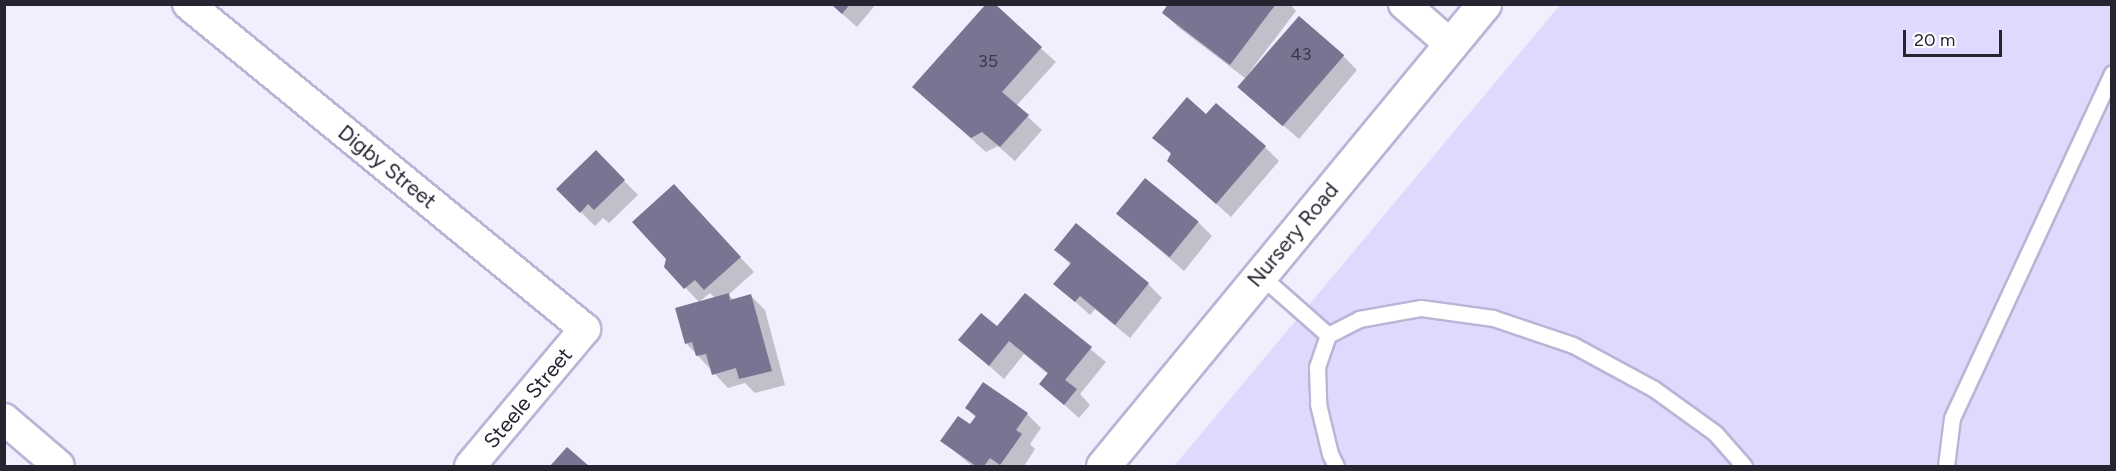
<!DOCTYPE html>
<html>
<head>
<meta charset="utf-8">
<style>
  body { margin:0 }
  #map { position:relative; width:2116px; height:471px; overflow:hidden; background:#f1effd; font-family:Figtree,sans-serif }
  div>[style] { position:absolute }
  .green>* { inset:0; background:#e0d9fe }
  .shadow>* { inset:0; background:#0003 }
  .building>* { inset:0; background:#7a7493; transform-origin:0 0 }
  .roads { filter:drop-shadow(2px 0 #bab4d5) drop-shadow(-2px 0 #bab4d5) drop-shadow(0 2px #bab4d5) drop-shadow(0 -2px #bab4d5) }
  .service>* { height:15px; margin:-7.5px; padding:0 7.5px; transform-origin:7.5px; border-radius:7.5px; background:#fff }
  .minor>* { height:30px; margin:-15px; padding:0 15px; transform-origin:15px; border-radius:15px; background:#fff }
  .secondary>* { height:33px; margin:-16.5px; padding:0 16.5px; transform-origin:16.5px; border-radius:16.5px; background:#fff }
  span { translate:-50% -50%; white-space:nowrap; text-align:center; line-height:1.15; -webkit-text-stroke:4.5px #fff; paint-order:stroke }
  .number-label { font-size:18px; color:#3c384a }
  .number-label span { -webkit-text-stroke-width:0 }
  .street-label { font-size:21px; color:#272431 }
  .frame { position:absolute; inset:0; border:6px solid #272431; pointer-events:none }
  .scale { position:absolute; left:1903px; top:30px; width:99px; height:27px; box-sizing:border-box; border:3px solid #272431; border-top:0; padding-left:8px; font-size:18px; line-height:21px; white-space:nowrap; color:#272431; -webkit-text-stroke:4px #fff; paint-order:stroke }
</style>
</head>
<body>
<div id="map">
  <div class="green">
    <div style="clip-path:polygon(1560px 5px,2111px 5px,2111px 466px,1174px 466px)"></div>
  </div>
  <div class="shadow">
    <div style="clip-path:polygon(831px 4px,876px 4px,857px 27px)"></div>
    <div style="clip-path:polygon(992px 4px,1056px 62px,1016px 106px,1042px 130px,1015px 161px,998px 146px,986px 152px,929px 101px)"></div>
    <div style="clip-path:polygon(1170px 4px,1290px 4px,1296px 11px,1245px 78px,1178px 27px,1164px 13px)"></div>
    <div style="clip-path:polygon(1343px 56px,1357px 70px,1299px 139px,1240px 88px)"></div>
    <div style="clip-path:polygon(1207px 116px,1265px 147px,1279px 161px,1231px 217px,1168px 161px,1172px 155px,1154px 138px)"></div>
    <div style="clip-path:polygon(596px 152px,638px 195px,609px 223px,603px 218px,595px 226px,558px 189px)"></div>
    <div style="clip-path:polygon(688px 201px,754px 272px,728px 295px,734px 300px,751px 296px,765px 310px,785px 385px,755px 393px,745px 383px,728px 388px,686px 343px,715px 298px,710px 293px,699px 302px,666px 267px)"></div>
    <div style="clip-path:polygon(1118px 214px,1198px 222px,1212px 236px,1184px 271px)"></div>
    <div style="clip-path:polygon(1056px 250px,1148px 284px,1162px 298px,1130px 338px,1095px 309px,1090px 315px,1055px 284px,1071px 265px)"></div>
    <div style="clip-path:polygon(1025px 295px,1106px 362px,1080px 394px,1090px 405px,1079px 418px,1041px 384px,1049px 375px,1024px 354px,1004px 379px,960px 340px,998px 328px)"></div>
    <div style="clip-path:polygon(967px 408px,1027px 414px,1041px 428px,1030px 444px,1035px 449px,1024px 466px,972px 466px,942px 441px,970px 426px,976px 418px)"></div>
  </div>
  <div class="building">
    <div style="clip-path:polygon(831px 4px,850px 4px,842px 14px)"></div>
    <div style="clip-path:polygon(986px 4px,995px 4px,1042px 47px,1002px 92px,1029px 115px,1000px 147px,982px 132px,971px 138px,912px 87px)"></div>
    <div style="clip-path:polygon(1168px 4px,1276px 4px,1230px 65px,1162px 13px)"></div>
    <div style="left:1299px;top:16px;width:60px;height:94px;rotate:41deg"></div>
    <div style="clip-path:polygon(1187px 97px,1206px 114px,1216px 103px,1266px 146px,1216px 204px,1167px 161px,1171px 153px,1152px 138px)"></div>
    <div style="clip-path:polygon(596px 150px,625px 180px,594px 210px,588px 204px,580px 213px,556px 189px)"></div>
    <div style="left:1145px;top:178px;width:69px;height:46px;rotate:39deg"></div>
    <div style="clip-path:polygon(674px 184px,741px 257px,704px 290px,695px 280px,684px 289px,664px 267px,666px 259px,632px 222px)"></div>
    <div style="clip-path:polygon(1076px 223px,1149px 283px,1115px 325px,1080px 296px,1075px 302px,1053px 284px,1071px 263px,1054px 250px)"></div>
    <div style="clip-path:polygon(729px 293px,730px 300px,751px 294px,772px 371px,739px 379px,736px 368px,712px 375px,706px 354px,696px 356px,692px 342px,685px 344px,675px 308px)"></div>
    <div style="clip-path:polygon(1025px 293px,1092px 347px,1065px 380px,1077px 389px,1064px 405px,1039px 384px,1048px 373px,1009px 341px,989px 366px,958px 340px,981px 313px,997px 326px)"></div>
    <div style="clip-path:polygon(983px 382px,1028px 413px,1016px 430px,1022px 434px,1000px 465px,990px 458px,984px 466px,976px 466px,940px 441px,958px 416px,970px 424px,976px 416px,965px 408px)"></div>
    <div style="clip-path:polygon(567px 447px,589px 466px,550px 466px)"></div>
  </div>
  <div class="roads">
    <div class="service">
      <div style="left:1260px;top:275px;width:91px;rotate:41.4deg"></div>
      <div style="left:1328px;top:335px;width:35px;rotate:-27deg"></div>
      <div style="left:1359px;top:319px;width:63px;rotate:-10.1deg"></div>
      <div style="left:1421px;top:308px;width:73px;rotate:7.9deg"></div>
      <div style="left:1493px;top:318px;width:84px;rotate:18.6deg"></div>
      <div style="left:1573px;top:345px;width:92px;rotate:28.5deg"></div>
      <div style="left:1654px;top:389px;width:75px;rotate:35.8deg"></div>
      <div style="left:1715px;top:433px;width:44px;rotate:48.7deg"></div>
      <div style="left:1328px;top:335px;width:34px;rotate:109deg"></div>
      <div style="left:1317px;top:367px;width:37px;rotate:88deg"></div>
      <div style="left:1318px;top:404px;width:51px;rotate:76.5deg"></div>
      <div style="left:1330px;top:454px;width:13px;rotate:63deg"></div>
      <div style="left:1946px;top:466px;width:48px;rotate:-82.9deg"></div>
      <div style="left:1952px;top:418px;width:380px;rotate:-65.1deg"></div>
    </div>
    <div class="minor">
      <div style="left:188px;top:4px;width:513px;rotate:39.31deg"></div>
      <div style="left:585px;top:329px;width:179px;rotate:130deg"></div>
      <div style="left:1404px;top:4px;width:62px;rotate:41.1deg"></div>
      <div style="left:4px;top:419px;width:72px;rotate:40.5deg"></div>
    </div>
    <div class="secondary">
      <div style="left:1103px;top:466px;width:599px;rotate:-50.49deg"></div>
    </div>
  </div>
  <div class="number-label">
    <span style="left:1301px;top:54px">43</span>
    <span style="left:988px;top:61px">35</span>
  </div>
  <div class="street-label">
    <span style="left:387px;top:167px;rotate:39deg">Digby Street</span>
    <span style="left:1293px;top:235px;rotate:-50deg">Nursery Road</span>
    <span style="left:528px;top:398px;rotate:-50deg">Steele Street</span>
  </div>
  <div class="frame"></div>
  <div class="scale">20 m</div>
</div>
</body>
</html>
